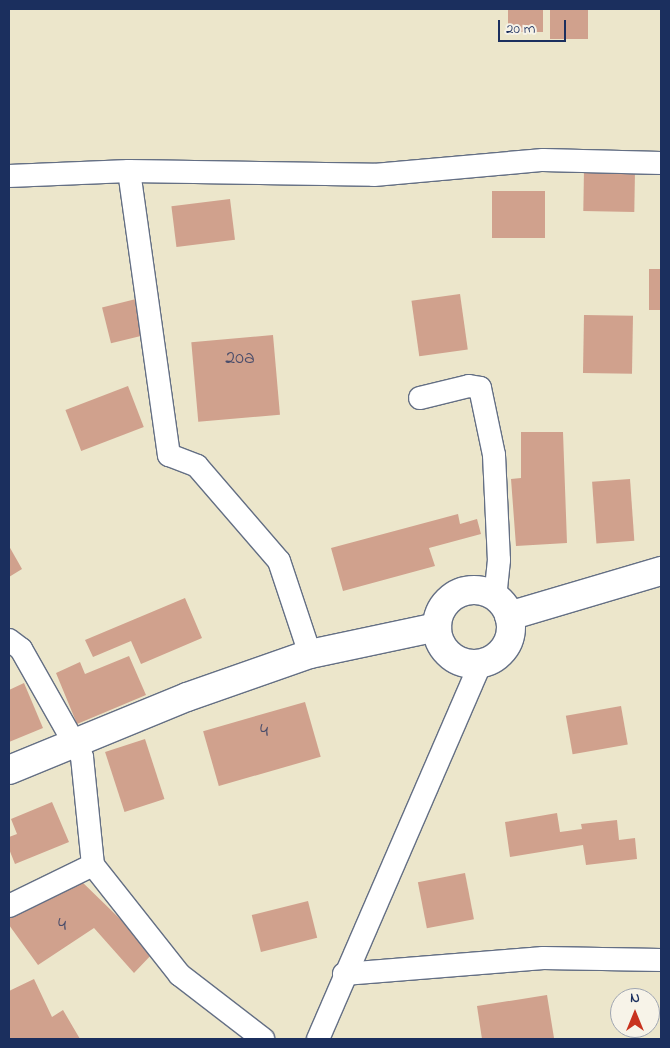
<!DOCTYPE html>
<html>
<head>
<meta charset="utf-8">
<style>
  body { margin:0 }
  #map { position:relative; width:670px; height:1048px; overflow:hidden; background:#ece6cb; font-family:"Indie Flower",sans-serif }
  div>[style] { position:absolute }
  .building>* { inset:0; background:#d0a18d; transform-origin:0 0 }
  .roads { filter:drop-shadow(1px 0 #646f84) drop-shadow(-1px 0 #646f84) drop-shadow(0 1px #646f84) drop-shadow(0 -1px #646f84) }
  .minor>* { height:22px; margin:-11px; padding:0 11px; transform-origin:11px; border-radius:11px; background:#fff }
  .major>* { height:28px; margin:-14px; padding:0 14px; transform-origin:14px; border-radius:14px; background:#fff }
  .major>.ring { margin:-14px; padding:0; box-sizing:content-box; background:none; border:28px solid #fff; border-radius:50% }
  span { translate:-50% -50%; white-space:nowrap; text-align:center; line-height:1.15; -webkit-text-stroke:4px #f7f3e8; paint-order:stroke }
  .number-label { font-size:20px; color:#484c6a }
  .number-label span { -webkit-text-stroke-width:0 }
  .frame { position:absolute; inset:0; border:10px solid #1b2f5e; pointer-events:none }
  .north { position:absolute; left:610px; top:988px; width:50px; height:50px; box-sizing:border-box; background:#f7f3e8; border:1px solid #9fa5b1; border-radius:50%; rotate:0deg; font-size:14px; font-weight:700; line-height:20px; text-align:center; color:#1b2f5e }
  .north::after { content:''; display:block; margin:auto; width:18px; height:22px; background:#c8321e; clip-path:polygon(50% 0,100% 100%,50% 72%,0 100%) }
  .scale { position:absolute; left:498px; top:20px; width:68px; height:22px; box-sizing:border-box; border:2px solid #1b2f5e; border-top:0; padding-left:6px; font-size:15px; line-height:18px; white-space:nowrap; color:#1b2f5e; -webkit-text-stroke:4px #f7f3e8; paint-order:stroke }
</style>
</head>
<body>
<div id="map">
  <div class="building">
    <div style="left:508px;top:9px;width:35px;height:23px"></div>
    <div style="left:550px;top:9px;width:38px;height:30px"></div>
    <div style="left:584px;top:170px;width:51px;height:41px;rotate:1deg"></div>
    <div style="left:492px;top:191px;width:53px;height:47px"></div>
    <div style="left:230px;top:199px;width:41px;height:59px;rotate:83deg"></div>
    <div style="left:661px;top:269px;width:41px;height:12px;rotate:90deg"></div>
    <div style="left:460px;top:294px;width:56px;height:49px;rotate:82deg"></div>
    <div style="left:136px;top:299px;width:37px;height:35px;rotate:76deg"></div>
    <div style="left:584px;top:315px;width:49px;height:58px;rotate:1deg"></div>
    <div style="left:273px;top:335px;width:80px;height:82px;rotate:85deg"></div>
    <div style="left:128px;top:386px;width:44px;height:67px;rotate:69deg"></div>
    <div style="clip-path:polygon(521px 432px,563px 432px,567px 543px,516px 546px,511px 479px,521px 478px)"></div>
    <div style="left:630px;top:479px;width:62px;height:38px;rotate:86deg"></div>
    <div style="clip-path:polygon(458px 514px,460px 524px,477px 519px,481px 534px,429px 548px,435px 566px,343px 591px,331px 548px)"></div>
    <div style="clip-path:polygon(9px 546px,22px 569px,9px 577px)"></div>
    <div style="clip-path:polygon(185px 598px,202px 638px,141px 664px,131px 641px,93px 657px,85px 640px)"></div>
    <div style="clip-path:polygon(129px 656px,146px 695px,77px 724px,56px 673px,80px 662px,85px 674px)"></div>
    <div style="clip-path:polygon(24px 683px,43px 728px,9px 742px,9px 690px)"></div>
    <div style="left:305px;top:702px;width:57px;height:106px;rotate:74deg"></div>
    <div style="left:621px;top:706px;width:39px;height:56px;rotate:80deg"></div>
    <div style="left:145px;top:739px;width:63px;height:42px;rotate:72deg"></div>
    <div style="clip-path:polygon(52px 802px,69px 842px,15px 864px,9px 849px,9px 837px,17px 834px,11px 819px)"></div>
    <div style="clip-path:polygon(557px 813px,560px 832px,582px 829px,581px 824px,617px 820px,619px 840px,635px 838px,637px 859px,586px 865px,583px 845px,510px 857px,505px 822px)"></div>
    <div style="left:465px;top:873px;width:47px;height:48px;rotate:79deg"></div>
    <div style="clip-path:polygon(77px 877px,154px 952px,134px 973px,94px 928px,38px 965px,9px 925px,9px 911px)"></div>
    <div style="left:308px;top:901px;width:38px;height:58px;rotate:76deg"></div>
    <div style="clip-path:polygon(34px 979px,52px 1017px,63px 1010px,80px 1039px,9px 1039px,9px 991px)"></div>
    <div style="clip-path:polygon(547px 995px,554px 1038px,482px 1039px,477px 1006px)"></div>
  </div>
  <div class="roads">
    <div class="minor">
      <div style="left:129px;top:171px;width:287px;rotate:82deg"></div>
      <div style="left:169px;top:455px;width:30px;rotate:21deg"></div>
      <div style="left:197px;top:466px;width:125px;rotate:49.2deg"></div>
      <div style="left:279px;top:561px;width:98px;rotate:71.6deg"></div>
      <div style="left:9px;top:176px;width:120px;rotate:-2.4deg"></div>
      <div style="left:129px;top:171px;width:245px;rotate:0.9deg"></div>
      <div style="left:374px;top:175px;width:170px;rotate:-5.1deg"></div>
      <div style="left:543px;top:160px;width:118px;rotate:1.5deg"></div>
      <div style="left:420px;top:398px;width:50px;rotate:-13.8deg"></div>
      <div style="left:469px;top:386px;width:11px;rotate:10deg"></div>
      <div style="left:480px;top:388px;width:68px;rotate:78.2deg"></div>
      <div style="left:494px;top:455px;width:105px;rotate:87.3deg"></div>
      <div style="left:499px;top:560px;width:36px;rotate:96deg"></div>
      <div style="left:9px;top:640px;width:15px;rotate:37deg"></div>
      <div style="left:21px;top:649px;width:124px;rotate:60.5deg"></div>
      <div style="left:82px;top:757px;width:109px;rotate:84.2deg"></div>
      <div style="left:93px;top:865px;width:140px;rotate:51.7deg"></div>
      <div style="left:180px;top:975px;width:105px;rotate:37.6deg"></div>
      <div style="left:9px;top:906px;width:93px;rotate:-26deg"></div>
      <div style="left:344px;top:974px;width:200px;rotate:-4.6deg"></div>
      <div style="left:543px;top:958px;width:118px;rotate:1deg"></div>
      <div style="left:318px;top:1039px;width:408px;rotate:-66.6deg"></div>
    </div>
    <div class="major">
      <div class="ring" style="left:437px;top:590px;width:46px;height:46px"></div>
      <div style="left:509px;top:616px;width:159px;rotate:-16.5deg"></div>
      <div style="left:9px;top:770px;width:192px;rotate:-22.3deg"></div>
      <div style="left:187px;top:697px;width:130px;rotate:-19.3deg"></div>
      <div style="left:310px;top:654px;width:130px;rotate:-12deg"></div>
    </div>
  </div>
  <div class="number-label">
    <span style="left:240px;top:358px">20a</span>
    <span style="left:264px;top:731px">4</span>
    <span style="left:62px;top:925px">4</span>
  </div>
  <div class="frame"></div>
  <div class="north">N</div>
  <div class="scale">20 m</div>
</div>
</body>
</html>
